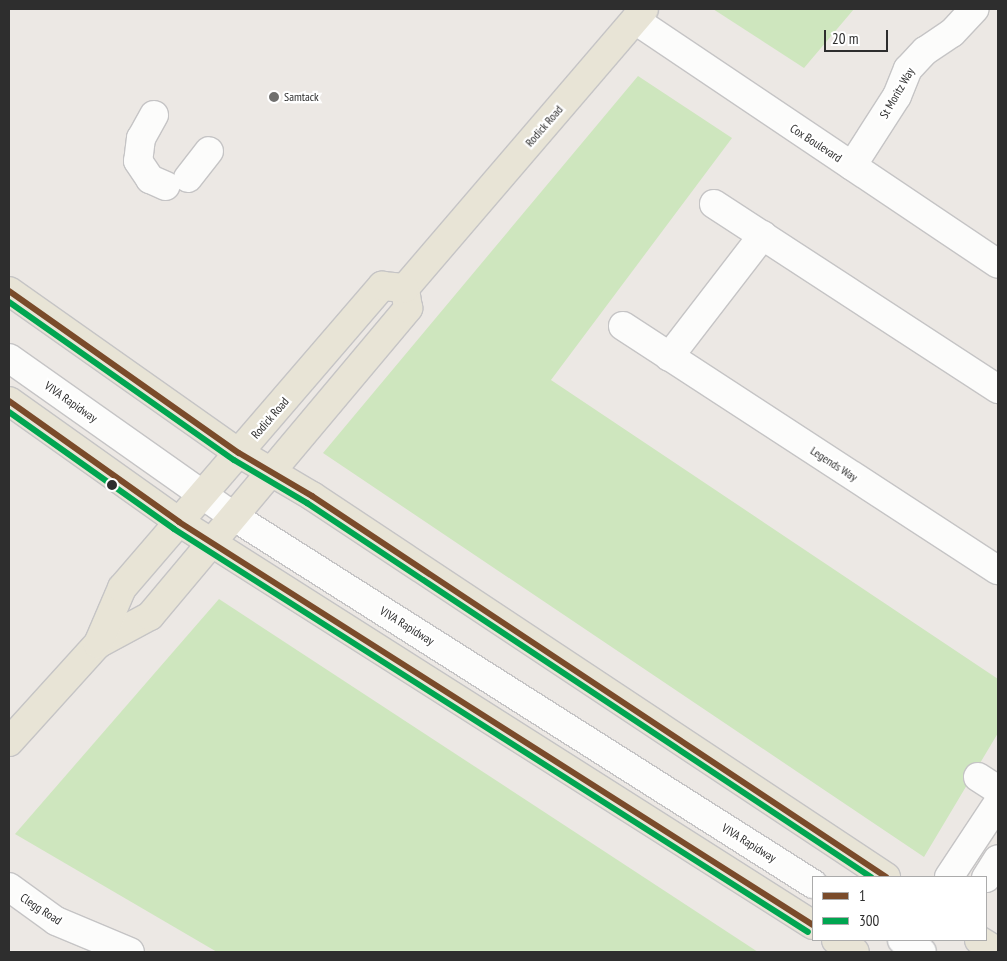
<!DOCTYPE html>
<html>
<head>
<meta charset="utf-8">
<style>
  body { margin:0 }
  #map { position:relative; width:1007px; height:961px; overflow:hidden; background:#ece8e4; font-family:"PT Sans Narrow",sans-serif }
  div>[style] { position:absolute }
  .green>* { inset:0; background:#cee6be }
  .roads { filter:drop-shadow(1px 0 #c5c4c5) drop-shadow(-1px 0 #c5c4c5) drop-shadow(0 1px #c5c4c5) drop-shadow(0 -1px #c5c4c5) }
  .minor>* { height:28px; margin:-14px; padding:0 14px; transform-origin:14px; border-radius:14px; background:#fcfcfb }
  .major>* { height:28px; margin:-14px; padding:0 14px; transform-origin:14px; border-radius:14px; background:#e8e4d6 }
  .bus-1>* { height:6px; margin:-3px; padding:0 3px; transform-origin:3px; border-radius:3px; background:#7a4b2a }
  .bus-2>* { height:6px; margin:-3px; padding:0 3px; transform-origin:3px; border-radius:3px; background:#00a651 }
  .dots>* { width:14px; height:14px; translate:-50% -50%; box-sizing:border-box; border:2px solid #fff; border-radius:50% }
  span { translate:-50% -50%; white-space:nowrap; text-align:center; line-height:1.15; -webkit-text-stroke:4.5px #fff; paint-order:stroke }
  .street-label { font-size:12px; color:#2e2e2e }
  .poi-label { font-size:12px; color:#2e2e2e }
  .left { translate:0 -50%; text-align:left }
  .frame { position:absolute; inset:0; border:10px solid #2e2e2e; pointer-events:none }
  .legend { position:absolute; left:812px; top:876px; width:175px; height:65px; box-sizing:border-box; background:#fff; border:1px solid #ababab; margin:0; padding:6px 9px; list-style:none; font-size:15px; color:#2e2e2e }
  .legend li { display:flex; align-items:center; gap:10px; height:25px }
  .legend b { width:25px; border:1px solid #ababab }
  .scale { position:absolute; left:824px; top:30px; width:64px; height:22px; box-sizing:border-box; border:2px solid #2e2e2e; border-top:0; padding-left:6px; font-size:15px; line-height:18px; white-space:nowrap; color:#2e2e2e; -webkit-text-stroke:4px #fff; paint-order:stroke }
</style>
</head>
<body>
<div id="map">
  <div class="green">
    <div style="clip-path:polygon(713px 9px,854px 9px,804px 68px)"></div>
    <div style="clip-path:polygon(638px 76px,732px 138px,551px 380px,998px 679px,998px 733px,924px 857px,323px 453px)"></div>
    <div style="clip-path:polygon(219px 599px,758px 952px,217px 952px,15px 834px)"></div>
  </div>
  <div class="roads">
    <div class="minor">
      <div style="left:635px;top:20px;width:437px;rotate:33.9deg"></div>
      <div style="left:154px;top:115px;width:26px;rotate:119deg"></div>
      <div style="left:141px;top:138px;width:23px;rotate:97deg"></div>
      <div style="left:138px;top:161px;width:22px;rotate:56deg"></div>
      <div style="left:150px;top:179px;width:17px;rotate:24deg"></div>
      <div style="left:852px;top:166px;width:83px;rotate:-57.3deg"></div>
      <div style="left:897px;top:96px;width:29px;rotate:-68deg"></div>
      <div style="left:908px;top:69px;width:25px;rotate:-47deg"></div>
      <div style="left:925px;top:51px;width:32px;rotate:-34deg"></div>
      <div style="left:952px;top:33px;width:33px;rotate:-47deg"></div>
      <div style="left:188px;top:178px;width:34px;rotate:-52deg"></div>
      <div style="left:714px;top:204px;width:339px;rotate:33.1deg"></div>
      <div style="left:623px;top:326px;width:447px;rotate:33.1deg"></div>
      <div style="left:669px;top:357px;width:154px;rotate:-52.4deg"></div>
      <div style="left:9px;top:358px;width:274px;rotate:35.2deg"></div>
      <div style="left:233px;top:516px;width:687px;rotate:32.39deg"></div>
      <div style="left:978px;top:777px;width:24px;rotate:33deg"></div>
      <div style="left:949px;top:877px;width:89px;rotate:-56.5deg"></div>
      <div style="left:986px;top:878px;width:22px;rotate:-58deg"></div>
      <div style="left:9px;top:887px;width:58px;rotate:35.9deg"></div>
      <div style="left:56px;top:921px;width:80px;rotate:22.7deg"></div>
      <div style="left:902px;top:940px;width:23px;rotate:31deg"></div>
    </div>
    <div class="major">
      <div style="left:9px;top:291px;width:281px;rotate:35.2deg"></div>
      <div style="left:239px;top:453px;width:85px;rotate:30.5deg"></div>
      <div style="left:312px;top:496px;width:689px;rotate:33.57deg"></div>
      <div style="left:9px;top:401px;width:209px;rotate:35.4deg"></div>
      <div style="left:179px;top:522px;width:751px;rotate:32.44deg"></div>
      <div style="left:98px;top:644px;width:59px;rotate:-28.3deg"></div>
      <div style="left:150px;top:616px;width:402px;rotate:-50deg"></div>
      <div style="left:408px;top:308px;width:20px;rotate:-99deg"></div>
      <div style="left:405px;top:288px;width:367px;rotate:-49.4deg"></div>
      <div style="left:9px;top:742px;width:132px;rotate:-47.8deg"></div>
      <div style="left:98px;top:644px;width:61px;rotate:-66.8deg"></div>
      <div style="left:122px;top:588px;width:399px;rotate:-49.3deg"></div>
      <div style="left:382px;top:286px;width:23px;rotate:5deg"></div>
      <div style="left:836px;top:940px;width:22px;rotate:32deg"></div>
      <div style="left:979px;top:940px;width:22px;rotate:32deg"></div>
    </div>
  </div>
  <div class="bus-1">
    <div style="left:9px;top:291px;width:281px;rotate:35.2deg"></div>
    <div style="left:239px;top:453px;width:85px;rotate:30.5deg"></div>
    <div style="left:312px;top:496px;width:689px;rotate:33.57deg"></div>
    <div style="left:9px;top:401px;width:209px;rotate:35.4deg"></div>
    <div style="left:179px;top:522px;width:751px;rotate:32.44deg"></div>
  </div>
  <div class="bus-2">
    <div style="left:9px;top:302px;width:275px;rotate:35.1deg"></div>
    <div style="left:234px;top:460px;width:85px;rotate:30.5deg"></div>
    <div style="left:307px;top:503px;width:677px;rotate:33.55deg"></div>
    <div style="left:9px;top:412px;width:202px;rotate:35.3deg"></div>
    <div style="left:174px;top:529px;width:751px;rotate:32.44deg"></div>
  </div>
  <div class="dots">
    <div style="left:274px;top:97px;background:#706f6e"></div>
    <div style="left:112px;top:485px;background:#2e2e2e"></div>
  </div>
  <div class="street-label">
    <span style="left:897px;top:93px;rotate:-60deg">St Moritz Way</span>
    <span style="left:544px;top:126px;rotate:-49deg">Rodick Road</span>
    <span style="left:816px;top:143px;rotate:33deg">Cox Boulevard</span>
    <span style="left:71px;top:402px;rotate:35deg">VIVA Rapidway</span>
    <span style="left:270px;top:418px;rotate:-49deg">Rodick Road</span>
    <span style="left:834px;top:464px;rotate:33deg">Legends Way</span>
    <span style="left:407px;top:626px;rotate:32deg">VIVA Rapidway</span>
    <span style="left:749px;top:843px;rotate:32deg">VIVA Rapidway</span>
    <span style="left:41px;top:909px;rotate:33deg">Clegg Road</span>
  </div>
  <div class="poi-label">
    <span class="left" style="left:284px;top:97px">Samtack</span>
  </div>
  <div class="frame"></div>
  <ul class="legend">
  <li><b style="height:6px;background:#7a4b2a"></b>1</li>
  <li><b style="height:6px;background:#00a651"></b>300</li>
  </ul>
  <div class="scale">20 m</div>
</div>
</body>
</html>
